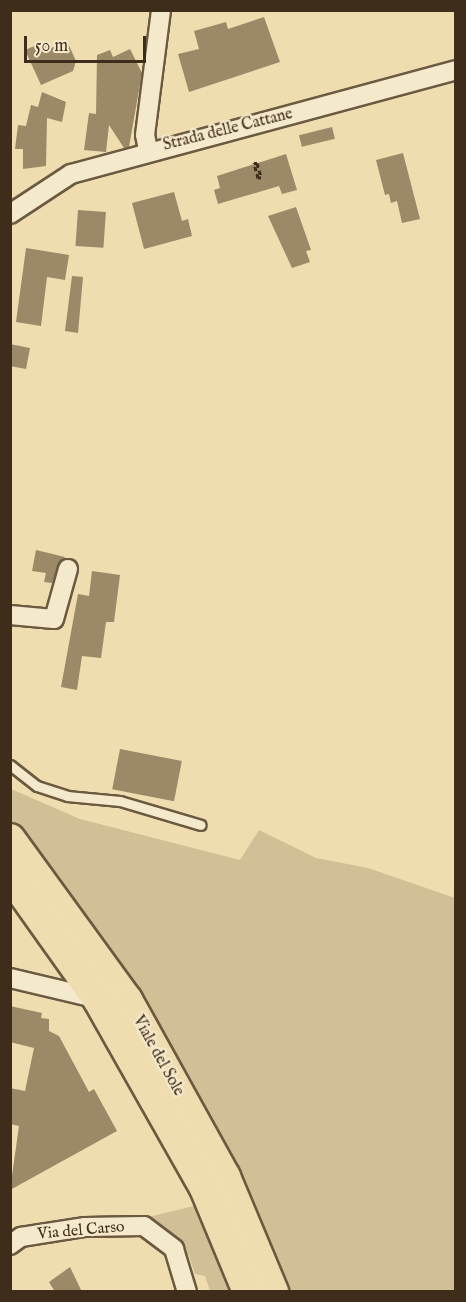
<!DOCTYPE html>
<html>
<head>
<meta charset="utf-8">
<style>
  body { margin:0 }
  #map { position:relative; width:466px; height:1302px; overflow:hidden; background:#efddaf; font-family:"IM FELL English",serif }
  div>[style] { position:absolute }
  .green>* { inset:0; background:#d1bf96 }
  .building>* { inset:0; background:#9b8968; transform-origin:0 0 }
  .path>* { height:3px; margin-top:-1.5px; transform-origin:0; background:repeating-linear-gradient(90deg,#3f2d1b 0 4.5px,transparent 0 7.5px) }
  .roads { filter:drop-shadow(2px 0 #6b5940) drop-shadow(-2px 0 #6b5940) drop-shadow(0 2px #6b5940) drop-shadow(0 -2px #6b5940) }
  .lane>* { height:9px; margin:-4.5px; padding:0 4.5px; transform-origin:4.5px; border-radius:4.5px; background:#f5e9cb }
  .street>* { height:18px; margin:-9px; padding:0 9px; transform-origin:9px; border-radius:9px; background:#f5e9cb }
  .primary>* { height:30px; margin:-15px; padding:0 15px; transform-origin:15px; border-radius:15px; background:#efddaf }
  span { translate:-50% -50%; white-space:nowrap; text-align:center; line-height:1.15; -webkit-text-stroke:4.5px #f5e9cb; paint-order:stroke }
  .street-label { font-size:16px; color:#3f2d1b }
  .frame { position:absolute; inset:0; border:12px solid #3f2d1b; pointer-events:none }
  .scale { position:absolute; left:24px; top:36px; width:122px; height:27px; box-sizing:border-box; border:3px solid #3f2d1b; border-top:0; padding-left:8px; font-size:18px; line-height:21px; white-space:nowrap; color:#3f2d1b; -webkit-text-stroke:4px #f5e9cb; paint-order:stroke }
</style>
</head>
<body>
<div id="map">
  <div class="green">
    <div style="clip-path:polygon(11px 789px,80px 819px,240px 860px,259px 830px,316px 858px,368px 868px,455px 898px,455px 1291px,273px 1291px,11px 839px)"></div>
    <div style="clip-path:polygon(202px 1204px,238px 1291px,210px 1291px,205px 1276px,195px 1274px,189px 1256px,169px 1232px,144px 1218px)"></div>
  </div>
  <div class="building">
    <div style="clip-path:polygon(264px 17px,280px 62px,189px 92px,178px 54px,199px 49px,194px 31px,226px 22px,228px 29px)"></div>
    <div style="clip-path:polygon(46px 41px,49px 49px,67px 41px,76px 61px,73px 71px,41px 85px,25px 50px)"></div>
    <div style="clip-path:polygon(130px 49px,142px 73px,129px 147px,124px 148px,109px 125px,106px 152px,84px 150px,89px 113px,96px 114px,97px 55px,110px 50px,113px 57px)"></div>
    <div style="clip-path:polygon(42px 92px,66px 102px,62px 122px,47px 118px,46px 166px,23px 169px,23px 149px,15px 149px,18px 125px,26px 126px,31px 105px,38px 107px)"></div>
    <div style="left:332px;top:127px;width:12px;height:34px;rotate:76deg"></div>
    <div style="clip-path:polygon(403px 153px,420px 219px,402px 223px,397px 201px,391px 203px,389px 194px,385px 195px,376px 160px)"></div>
    <div style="clip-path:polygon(286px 154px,297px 190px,282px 194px,279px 186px,218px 204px,214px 190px,220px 188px,217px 176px)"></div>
    <div style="clip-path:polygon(174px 192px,182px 221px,188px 219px,192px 236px,144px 249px,132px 203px)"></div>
    <div style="clip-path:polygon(296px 207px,311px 250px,306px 251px,310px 262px,292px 268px,268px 216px)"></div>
    <div style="left:78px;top:210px;width:28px;height:36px;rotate:4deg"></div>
    <div style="clip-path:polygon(26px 248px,69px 255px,65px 280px,47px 277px,41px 326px,16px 322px)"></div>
    <div style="clip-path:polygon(72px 276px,83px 277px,78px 333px,65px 331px)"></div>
    <div style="clip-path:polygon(10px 344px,30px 348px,26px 369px,10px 366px)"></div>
    <div style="clip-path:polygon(36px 550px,65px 557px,52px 583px,44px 582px,46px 573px,32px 571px)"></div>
    <div style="clip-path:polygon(92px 571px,120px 575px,114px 622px,106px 622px,101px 658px,82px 656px,77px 690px,61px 687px,78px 594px,89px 596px)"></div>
    <div style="left:120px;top:749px;width:63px;height:41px;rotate:11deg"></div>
    <div style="clip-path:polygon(10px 1006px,42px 1013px,41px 1018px,49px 1019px,49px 1031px,59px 1036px,89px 1092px,94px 1089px,117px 1131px,10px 1190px,19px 1126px,10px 1124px,10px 1088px,25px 1091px,34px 1048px,10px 1042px)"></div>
    <div style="clip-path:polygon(70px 1267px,82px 1292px,55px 1292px,49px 1282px)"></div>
  </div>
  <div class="path">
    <div style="left:254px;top:163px;width:3px"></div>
    <div style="left:257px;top:163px;width:15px;rotate:74deg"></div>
    <div style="left:261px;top:177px;width:3px;rotate:162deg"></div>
    <div style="left:258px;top:178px;width:16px;rotate:-105deg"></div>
  </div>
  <div class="roads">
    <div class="lane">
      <div style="left:10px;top:765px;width:34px;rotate:38deg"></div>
      <div style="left:37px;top:786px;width:32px;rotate:18deg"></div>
      <div style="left:67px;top:796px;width:53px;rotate:5.4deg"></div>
      <div style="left:120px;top:801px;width:84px;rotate:16.5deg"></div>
    </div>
    <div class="street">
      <div style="left:148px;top:150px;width:15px;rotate:-101deg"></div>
      <div style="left:145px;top:135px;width:126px;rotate:-82.7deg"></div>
      <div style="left:10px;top:214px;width:73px;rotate:-33.3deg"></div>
      <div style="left:71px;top:174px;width:399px;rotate:-15.1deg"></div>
      <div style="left:10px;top:615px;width:44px;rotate:5.2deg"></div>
      <div style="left:54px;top:619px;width:52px;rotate:-74.4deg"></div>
      <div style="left:10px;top:978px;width:90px;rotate:13.4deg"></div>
      <div style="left:10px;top:1245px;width:14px;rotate:-36deg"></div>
      <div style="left:21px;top:1237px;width:65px;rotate:-8.9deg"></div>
      <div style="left:85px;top:1227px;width:59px;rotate:-1deg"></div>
      <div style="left:144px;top:1226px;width:38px;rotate:37deg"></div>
      <div style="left:174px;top:1249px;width:45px;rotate:73.2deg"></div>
    </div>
    <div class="primary">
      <div style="left:10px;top:839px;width:199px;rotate:54deg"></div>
      <div style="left:127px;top:1000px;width:202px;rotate:61deg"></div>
      <div style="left:225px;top:1177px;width:125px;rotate:67.3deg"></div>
      <div style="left:10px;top:875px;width:152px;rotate:54.6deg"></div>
      <div style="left:98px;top:999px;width:217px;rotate:60.5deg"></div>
      <div style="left:205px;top:1188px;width:113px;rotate:67.5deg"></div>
    </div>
  </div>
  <div class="street-label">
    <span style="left:228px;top:130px;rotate:-14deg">Strada delle Cattane</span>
    <span style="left:158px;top:1056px;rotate:61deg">Viale del Sole</span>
    <span style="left:81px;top:1231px;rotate:-5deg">Via del Carso</span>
  </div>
  <div class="frame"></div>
  <div class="scale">50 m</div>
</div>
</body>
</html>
